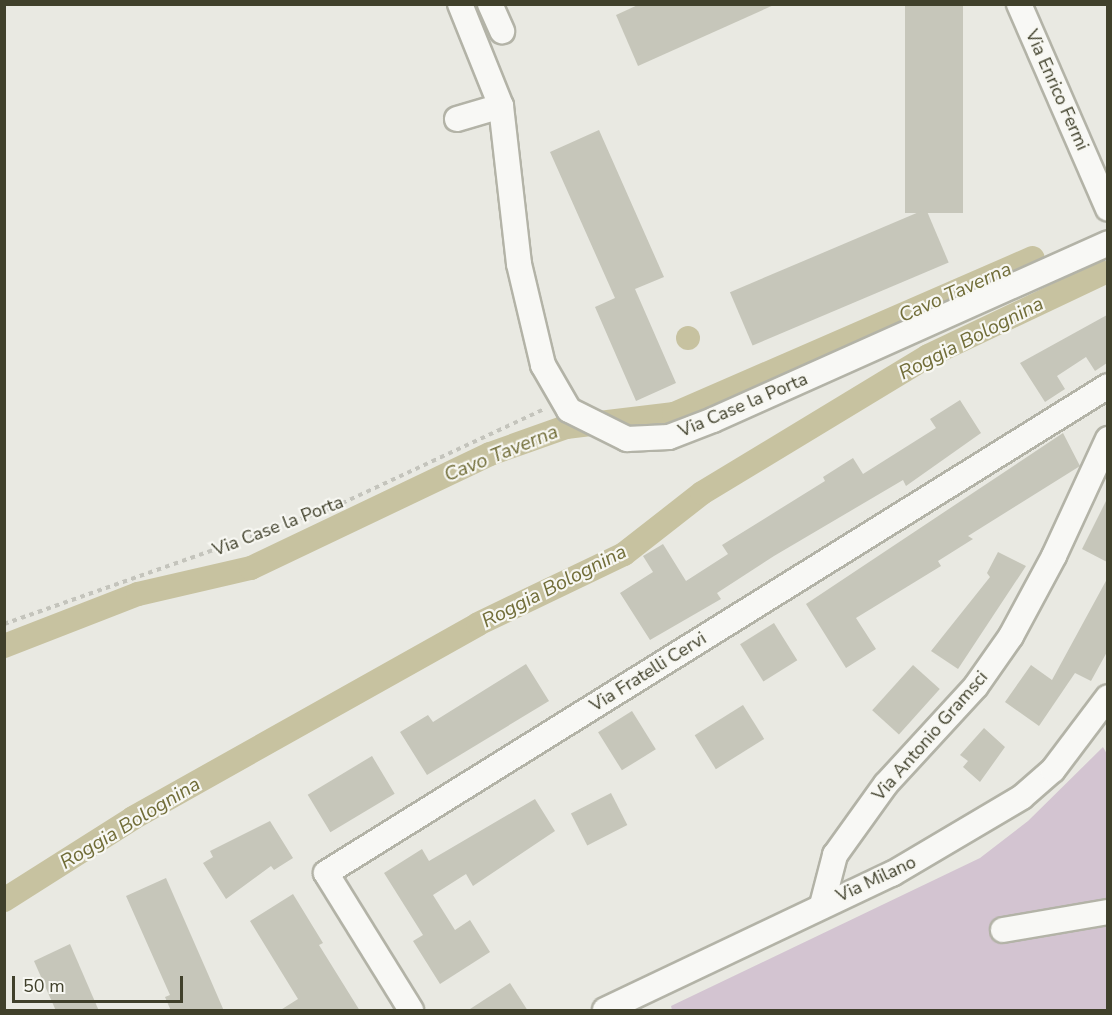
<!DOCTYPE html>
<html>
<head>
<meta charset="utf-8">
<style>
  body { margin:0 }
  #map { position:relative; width:1112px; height:1015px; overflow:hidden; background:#e9e9e2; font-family:"Nunito Sans",sans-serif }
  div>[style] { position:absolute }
  .green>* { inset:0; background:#d3c4d1 }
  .water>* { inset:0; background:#c7c2a0 }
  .round { border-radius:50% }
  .canal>* { height:24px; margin:-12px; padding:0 12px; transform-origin:12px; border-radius:12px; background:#c7c2a0 }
  .building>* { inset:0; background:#c6c6ba; transform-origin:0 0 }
  .path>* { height:4px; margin-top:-2px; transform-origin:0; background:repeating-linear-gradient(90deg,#c4c4bc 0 4.5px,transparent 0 9px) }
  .roads { filter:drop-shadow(2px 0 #b3b3a7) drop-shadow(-2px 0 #b3b3a7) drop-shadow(0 2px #b3b3a7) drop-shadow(0 -2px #b3b3a7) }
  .minor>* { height:24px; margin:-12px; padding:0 12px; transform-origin:12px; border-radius:12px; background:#f8f8f5 }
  span { translate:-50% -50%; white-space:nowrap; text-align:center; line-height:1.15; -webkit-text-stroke:4.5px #f7f7f2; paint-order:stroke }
  .street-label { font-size:18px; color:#40402b }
  .water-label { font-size:20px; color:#716d38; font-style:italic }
  .frame { position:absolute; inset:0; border:6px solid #40402b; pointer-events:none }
  .scale { position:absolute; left:12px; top:976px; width:171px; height:27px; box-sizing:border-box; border:3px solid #40402b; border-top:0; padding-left:8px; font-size:18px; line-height:21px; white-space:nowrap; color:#40402b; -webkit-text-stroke:4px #f7f7f2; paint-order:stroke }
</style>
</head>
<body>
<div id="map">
  <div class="green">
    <div style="clip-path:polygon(1103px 747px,1108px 756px,1107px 1010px,672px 1010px,671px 1006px,980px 858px,1028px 821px)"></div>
  </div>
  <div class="water">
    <div class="round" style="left:676px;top:326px;width:24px;height:24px"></div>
  </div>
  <div class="canal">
    <div style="left:4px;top:646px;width:144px;rotate:-21.2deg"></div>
    <div style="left:138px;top:594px;width:116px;rotate:-13deg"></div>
    <div style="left:251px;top:568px;width:265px;rotate:-25.5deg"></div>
    <div style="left:490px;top:454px;width:81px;rotate:-19.6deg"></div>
    <div style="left:566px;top:427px;width:109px;rotate:-6.9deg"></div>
    <div style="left:674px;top:414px;width:391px;rotate:-23.5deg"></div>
    <div style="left:4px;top:900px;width:153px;rotate:-32.4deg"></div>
    <div style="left:133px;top:818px;width:396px;rotate:-29.3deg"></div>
    <div style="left:478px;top:624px;width:162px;rotate:-25.6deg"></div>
    <div style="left:624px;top:554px;width:99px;rotate:-38deg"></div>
    <div style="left:702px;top:493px;width:264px;rotate:-31.2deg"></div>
    <div style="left:928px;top:356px;width:194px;rotate:-25.4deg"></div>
  </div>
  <div class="building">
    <div style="clip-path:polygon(640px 4px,776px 4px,638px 66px,616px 15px)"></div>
    <div style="left:905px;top:4px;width:58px;height:209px"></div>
    <div style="clip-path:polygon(599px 130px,664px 277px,635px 289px,676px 383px,636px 401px,595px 307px,615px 298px,550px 152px)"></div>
    <div style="left:926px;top:209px;width:58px;height:213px;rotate:67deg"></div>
    <div style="clip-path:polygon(1107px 315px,1107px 363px,1095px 371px,1086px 357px,1057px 376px,1065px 389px,1045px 402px,1020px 363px)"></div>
    <div style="clip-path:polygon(960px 400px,981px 433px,906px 486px,903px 480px,774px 556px,717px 593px,721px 599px,650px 640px,620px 593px,653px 572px,643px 556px,663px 544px,686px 581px,728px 554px,722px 545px,825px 481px,823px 477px,853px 458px,863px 474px,936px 428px,930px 419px)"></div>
    <div style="clip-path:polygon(1063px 433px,1080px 466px,968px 536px,973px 539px,938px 561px,941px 566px,856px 618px,876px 649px,846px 668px,806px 604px)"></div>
    <div style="clip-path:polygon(1107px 499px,1107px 562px,1082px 549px)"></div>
    <div style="clip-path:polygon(998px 552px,1026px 566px,958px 669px,931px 651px,990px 577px,987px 573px)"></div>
    <div style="clip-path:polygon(1107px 579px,1107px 652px,1091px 681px,1075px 673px,1039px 726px,1005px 702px,1031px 665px,1052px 680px)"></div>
    <div style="left:774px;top:623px;width:44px;height:40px;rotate:58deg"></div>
    <div style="clip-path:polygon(526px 664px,549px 701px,427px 775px,400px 732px,428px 715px,433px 722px)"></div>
    <div style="left:913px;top:665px;width:36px;height:61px;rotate:42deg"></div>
    <div style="left:743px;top:705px;width:40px;height:57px;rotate:58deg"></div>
    <div style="left:632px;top:711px;width:45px;height:40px;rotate:58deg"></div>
    <div style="clip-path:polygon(984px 728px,1005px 747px,980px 782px,963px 767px,968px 761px,960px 755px)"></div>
    <div style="left:372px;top:756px;width:44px;height:75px;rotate:59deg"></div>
    <div style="left:611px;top:793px;width:36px;height:45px;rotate:63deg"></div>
    <div style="clip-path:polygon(535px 799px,555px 831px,473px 886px,466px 874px,433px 895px,455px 930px,470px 920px,490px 952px,440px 984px,413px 941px,423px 935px,384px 873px,422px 849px,429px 861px)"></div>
    <div style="clip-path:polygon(270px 821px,293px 858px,274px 870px,271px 866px,226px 899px,203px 863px,213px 857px,210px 851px)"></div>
    <div style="clip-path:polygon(166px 878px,208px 974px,224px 1011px,171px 1011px,165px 997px,170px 995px,126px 896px)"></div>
    <div style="clip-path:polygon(293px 894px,323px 943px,319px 945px,360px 1011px,279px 1011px,298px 999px,250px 921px)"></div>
    <div style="clip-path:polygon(70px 944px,99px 1011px,56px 1011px,34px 961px)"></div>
    <div style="clip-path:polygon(510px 983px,528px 1011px,467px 1011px)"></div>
  </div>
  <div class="path">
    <div style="left:4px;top:624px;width:350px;rotate:-19.5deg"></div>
    <div style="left:334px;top:507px;width:232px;rotate:-25deg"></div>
  </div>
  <div class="roads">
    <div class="minor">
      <div style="left:460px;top:4px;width:110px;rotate:68.1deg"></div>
      <div style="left:501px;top:106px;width:159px;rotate:83.5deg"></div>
      <div style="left:519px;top:264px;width:104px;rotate:76.6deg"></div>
      <div style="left:543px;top:365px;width:52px;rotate:60deg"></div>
      <div style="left:569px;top:410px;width:65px;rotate:26.6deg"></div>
      <div style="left:627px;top:439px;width:42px;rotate:-2.7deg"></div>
      <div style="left:669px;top:437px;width:47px;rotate:-21.1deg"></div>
      <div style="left:713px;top:420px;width:433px;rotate:-24.1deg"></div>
      <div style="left:490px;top:4px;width:30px;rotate:66deg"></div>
      <div style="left:1019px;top:4px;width:223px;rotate:66.5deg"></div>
      <div style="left:457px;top:119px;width:46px;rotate:-16.5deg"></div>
      <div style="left:822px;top:905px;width:52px;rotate:-75.4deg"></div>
      <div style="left:835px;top:855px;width:87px;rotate:-54.3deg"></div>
      <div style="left:886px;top:784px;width:133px;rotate:-47.4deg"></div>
      <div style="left:976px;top:686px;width:61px;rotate:-55deg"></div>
      <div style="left:1011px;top:636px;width:91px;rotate:-61.7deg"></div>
      <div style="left:1054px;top:556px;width:129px;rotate:-65.2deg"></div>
      <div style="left:1003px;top:930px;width:107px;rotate:-9.7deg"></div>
      <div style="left:411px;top:1010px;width:161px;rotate:-121.8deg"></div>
      <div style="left:326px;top:873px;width:921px;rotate:-31.91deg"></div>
      <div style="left:605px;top:1010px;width:318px;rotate:-25.4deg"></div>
      <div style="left:892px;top:874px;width:151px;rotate:-30.6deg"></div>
      <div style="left:1022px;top:797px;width:41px;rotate:-41.1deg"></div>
      <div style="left:1053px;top:770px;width:91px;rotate:-53deg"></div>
    </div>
  </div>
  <div class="street-label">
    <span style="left:1057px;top:90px;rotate:66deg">Via Enrico Fermi</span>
    <span style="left:743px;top:405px;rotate:-23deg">Via Case la Porta</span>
    <span style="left:278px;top:526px;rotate:-21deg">Via Case la Porta</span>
    <span style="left:648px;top:672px;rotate:-32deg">Via Fratelli Cervi</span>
    <span style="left:930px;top:736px;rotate:-49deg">Via Antonio Gramsci</span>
    <span style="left:876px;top:879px;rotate:-25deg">Via Milano</span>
  </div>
  <div class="water-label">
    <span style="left:955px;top:292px;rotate:-24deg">Cavo Taverna</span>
    <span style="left:971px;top:338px;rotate:-27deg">Roggia Bolognina</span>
    <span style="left:501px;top:453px;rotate:-22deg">Cavo Taverna</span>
    <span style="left:554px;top:586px;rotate:-27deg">Roggia Bolognina</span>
    <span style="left:130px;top:823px;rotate:-31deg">Roggia Bolognina</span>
  </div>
  <div class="frame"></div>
  <div class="scale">50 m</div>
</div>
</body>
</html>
